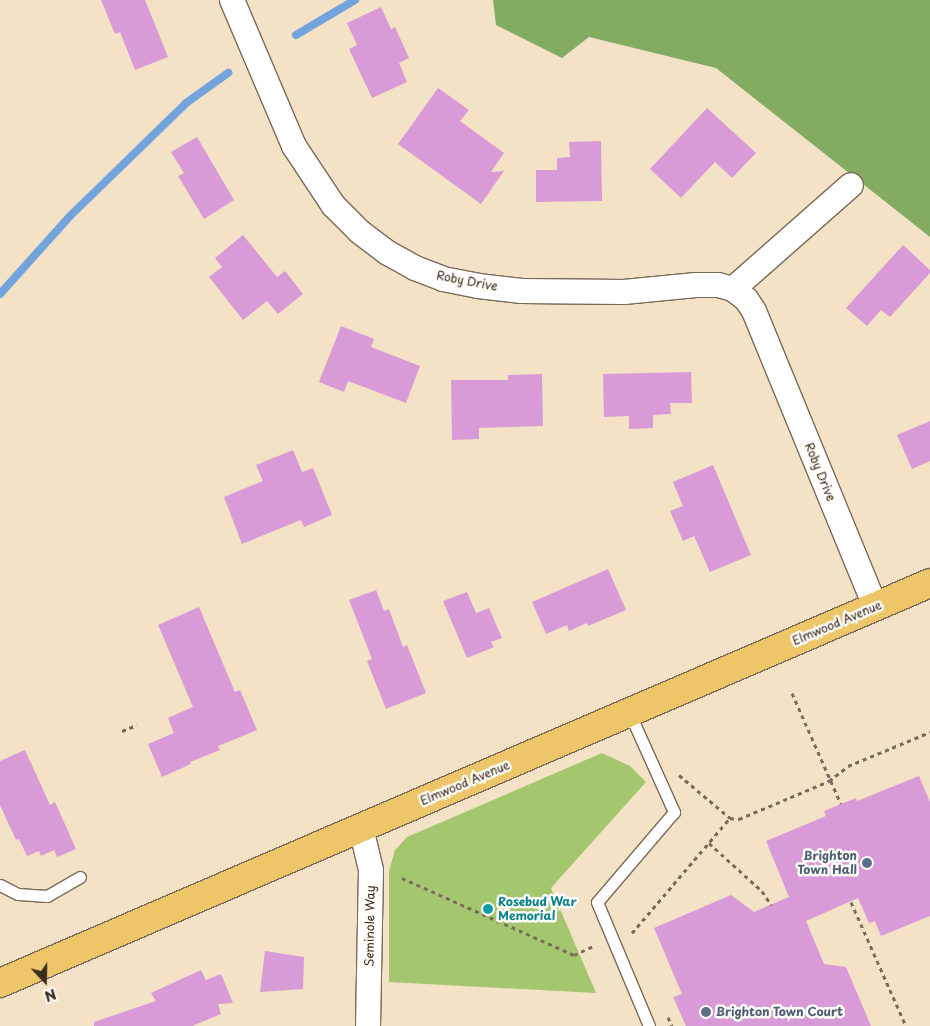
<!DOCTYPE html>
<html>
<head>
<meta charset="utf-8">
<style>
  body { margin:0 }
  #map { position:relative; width:930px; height:1026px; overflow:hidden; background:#f3e2c6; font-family:"Playpen Sans",sans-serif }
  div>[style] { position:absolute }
  .green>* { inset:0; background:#a4c66f }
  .forest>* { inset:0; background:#83ab62 }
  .stream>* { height:8px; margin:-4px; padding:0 4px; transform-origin:4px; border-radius:4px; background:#72a3dd }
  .building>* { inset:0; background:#d99bd7 }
  .path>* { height:3px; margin-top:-1.5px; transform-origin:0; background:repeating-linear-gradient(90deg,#7b6a59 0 4px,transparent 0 8px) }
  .roads { filter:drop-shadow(1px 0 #7b6a59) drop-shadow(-1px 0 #7b6a59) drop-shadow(0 1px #7b6a59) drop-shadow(0 -1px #7b6a59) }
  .service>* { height:11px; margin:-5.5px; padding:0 5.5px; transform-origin:5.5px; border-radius:5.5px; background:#fff }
  .minor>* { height:24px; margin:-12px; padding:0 12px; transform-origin:12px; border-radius:12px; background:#fff }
  .primary>* { height:28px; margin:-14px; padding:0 14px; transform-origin:14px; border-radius:14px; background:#ecc669 }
  .dots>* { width:14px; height:14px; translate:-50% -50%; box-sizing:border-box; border:2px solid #fdfcf7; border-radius:50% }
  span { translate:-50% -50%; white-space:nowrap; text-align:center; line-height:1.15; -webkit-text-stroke:5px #fdfcf7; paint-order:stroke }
  .street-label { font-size:12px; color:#3b2a1e }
  .service-label { font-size:12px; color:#4e5e75; font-weight:700 }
  .right { translate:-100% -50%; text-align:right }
  .left { translate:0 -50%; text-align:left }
  .culture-label { font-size:12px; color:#0d838f; font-weight:700 }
  .north { position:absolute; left:20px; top:956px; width:50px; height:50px; -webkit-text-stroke:4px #fdfcf7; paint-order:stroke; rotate:159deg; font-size:14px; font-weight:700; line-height:20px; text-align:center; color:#3b2a1e }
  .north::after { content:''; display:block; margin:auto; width:18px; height:22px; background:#3b2a1e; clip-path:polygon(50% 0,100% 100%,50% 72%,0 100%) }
</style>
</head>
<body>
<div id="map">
  <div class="green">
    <div style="clip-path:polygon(602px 753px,630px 766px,646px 782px,551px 888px,596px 993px,389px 982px,389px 871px,395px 850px,407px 837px)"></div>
  </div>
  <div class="forest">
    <div style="clip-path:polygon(493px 0,930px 0,930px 237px,716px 68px,589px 37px,562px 58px,496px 25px)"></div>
  </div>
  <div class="stream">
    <div style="left:296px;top:35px;width:69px;rotate:-30.7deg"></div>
    <div style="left:0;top:294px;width:105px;rotate:-48.1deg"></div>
    <div style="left:70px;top:216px;width:162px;rotate:-44.2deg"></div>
    <div style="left:186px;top:103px;width:52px;rotate:-35.5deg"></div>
  </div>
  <div class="building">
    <div style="clip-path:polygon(101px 0,145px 0,168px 57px,135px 70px,120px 32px,115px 34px)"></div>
    <div style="clip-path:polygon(381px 7px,391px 29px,395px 27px,409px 58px,399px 63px,407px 82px,372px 98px,349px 49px,357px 45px,347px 23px)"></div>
    <div style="clip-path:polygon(438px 88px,469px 110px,460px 121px,504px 153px,491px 172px,504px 171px,481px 204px,398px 144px)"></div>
    <div style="clip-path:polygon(707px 108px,756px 153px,732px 178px,715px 162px,681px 198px,650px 169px)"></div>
    <div style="clip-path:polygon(197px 137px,234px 200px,204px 219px,178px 176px,184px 173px,171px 152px)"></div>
    <div style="clip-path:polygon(601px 141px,602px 201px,536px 202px,536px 170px,557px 170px,557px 158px,570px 157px,569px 142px)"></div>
    <div style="clip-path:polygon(243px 235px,277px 277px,285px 271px,303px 294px,278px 314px,267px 301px,243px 320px,209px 277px,222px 267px,215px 258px)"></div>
    <div style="clip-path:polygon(903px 245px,930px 270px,930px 273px,890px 317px,881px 310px,867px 326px,846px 308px)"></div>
    <div style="clip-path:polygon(341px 326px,374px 339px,371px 347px,420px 366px,406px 403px,348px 381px,344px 392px,319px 382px)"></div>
    <div style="clip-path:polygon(691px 372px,692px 403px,670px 403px,671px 414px,653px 415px,653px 428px,629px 429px,629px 416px,604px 417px,603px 374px)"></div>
    <div style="clip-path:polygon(542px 374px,543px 426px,479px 428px,479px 439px,452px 440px,451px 380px,508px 380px,508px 375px)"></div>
    <div style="clip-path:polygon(930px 421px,930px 461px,912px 469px,897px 435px)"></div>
    <div style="clip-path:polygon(293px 450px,302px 472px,313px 468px,332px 515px,304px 527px,301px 520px,242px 544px,224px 497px,263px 481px,256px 465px)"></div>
    <div style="clip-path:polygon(713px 465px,751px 555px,710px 572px,694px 536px,683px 541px,670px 511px,683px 506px,673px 482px)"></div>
    <div style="clip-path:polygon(608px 569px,626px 610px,588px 626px,587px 623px,569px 631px,567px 625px,546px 634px,532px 602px)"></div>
    <div style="clip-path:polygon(376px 590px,384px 611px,389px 609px,403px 647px,407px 645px,426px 693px,386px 709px,367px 661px,372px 659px,349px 600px)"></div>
    <div style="clip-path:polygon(467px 592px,476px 613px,489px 608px,502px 638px,491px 642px,494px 647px,467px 658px,443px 601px)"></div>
    <div style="clip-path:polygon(199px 607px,235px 692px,240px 690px,257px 730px,218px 746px,220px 750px,190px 762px,191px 764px,162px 777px,148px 744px,174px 733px,168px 718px,193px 707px,158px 625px)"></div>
    <div style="clip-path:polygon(25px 750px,50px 805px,55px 802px,76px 849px,57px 857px,54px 850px,41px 856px,39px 851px,27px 856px,19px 839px,16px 840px,0 805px,0 761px)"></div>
    <div style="clip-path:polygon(919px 776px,930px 802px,930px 916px,881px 936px,875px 921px,869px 923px,858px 898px,806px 921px,824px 964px,846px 967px,871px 1026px,686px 1026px,673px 997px,682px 994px,654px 928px,731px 895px,754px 912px,789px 897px,766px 841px,826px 816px,824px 811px,856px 798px,857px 801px)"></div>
    <div style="clip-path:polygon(265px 951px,304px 957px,303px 989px,260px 992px)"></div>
    <div style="clip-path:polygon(201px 970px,206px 980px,221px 974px,233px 1003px,218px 1004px,221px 1014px,192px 1026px,94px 1026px,94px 1022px,156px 1001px,151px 993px)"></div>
  </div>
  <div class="path">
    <div style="left:792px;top:693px;width:121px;rotate:66.2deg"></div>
    <div style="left:122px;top:731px;width:16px;rotate:-22deg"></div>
    <div style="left:679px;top:775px;width:67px;rotate:40.1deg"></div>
    <div style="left:730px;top:818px;width:9px;rotate:6deg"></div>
    <div style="left:739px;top:819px;width:98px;rotate:-22.9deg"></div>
    <div style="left:829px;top:781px;width:24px;rotate:-38deg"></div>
    <div style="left:848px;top:766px;width:89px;rotate:-22.5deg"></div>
    <div style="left:709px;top:843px;width:72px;rotate:42.2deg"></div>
    <div style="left:762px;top:891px;width:17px;rotate:57deg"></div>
    <div style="left:402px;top:878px;width:188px;rotate:24.1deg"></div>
    <div style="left:574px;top:955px;width:23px;rotate:-25deg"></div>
    <div style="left:851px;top:902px;width:136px;rotate:66.1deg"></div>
    <div style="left:632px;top:933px;width:151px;rotate:-49.6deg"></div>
    <div style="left:668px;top:1017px;width:10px;rotate:66deg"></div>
  </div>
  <div class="roads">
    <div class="service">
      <div style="left:629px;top:712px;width:110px;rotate:65.8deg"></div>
      <div style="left:674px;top:812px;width:118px;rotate:130.5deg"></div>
      <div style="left:597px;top:902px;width:134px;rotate:67.2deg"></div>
      <div style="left:0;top:885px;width:20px;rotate:27deg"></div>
      <div style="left:18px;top:894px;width:29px;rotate:4deg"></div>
      <div style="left:47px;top:896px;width:38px;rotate:-30deg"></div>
    </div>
    <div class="minor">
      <div style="left:232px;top:0;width:159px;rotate:67deg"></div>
      <div style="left:294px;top:146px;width:71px;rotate:56.5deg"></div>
      <div style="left:333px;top:205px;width:38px;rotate:45deg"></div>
      <div style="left:360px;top:232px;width:35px;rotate:37deg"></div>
      <div style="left:388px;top:253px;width:31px;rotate:29deg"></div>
      <div style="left:415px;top:268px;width:30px;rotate:21deg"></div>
      <div style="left:443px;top:279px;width:36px;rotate:11deg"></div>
      <div style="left:478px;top:286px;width:44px;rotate:6.5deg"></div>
      <div style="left:522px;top:291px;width:102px;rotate:0.6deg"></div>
      <div style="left:624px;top:292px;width:72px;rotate:-5.6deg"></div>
      <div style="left:696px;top:285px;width:22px"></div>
      <div style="left:718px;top:285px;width:16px;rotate:15deg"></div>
      <div style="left:733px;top:289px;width:157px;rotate:-41.4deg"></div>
      <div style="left:733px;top:289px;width:16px;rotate:38deg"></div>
      <div style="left:746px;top:299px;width:14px;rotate:56deg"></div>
      <div style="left:754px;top:311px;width:319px;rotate:67.7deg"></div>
      <div style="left:361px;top:828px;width:43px;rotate:76.6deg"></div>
      <div style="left:371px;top:870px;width:156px;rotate:91.1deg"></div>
    </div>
    <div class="primary">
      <div style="left:0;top:983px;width:1012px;rotate:-23.27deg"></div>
    </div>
  </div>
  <div class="dots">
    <div style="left:867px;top:863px;background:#5c6f8a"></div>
    <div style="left:488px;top:909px;background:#0f9aa8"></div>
    <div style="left:706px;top:1012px;background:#5c6f8a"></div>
  </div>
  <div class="street-label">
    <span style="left:467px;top:281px;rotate:11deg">Roby Drive</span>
    <span style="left:820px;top:472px;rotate:68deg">Roby Drive</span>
    <span style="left:837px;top:623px;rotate:-23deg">Elmwood Avenue</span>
    <span style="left:465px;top:783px;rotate:-23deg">Elmwood Avenue</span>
    <span style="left:370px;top:926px;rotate:-89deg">Seminole Way</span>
  </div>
  <div class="service-label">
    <span class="right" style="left:857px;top:863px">Brighton<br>Town Hall</span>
    <span class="left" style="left:716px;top:1012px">Brighton Town Court</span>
  </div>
  <div class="culture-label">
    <span class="left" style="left:498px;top:909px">Rosebud War<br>Memorial</span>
  </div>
  <div class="north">N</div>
</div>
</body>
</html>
